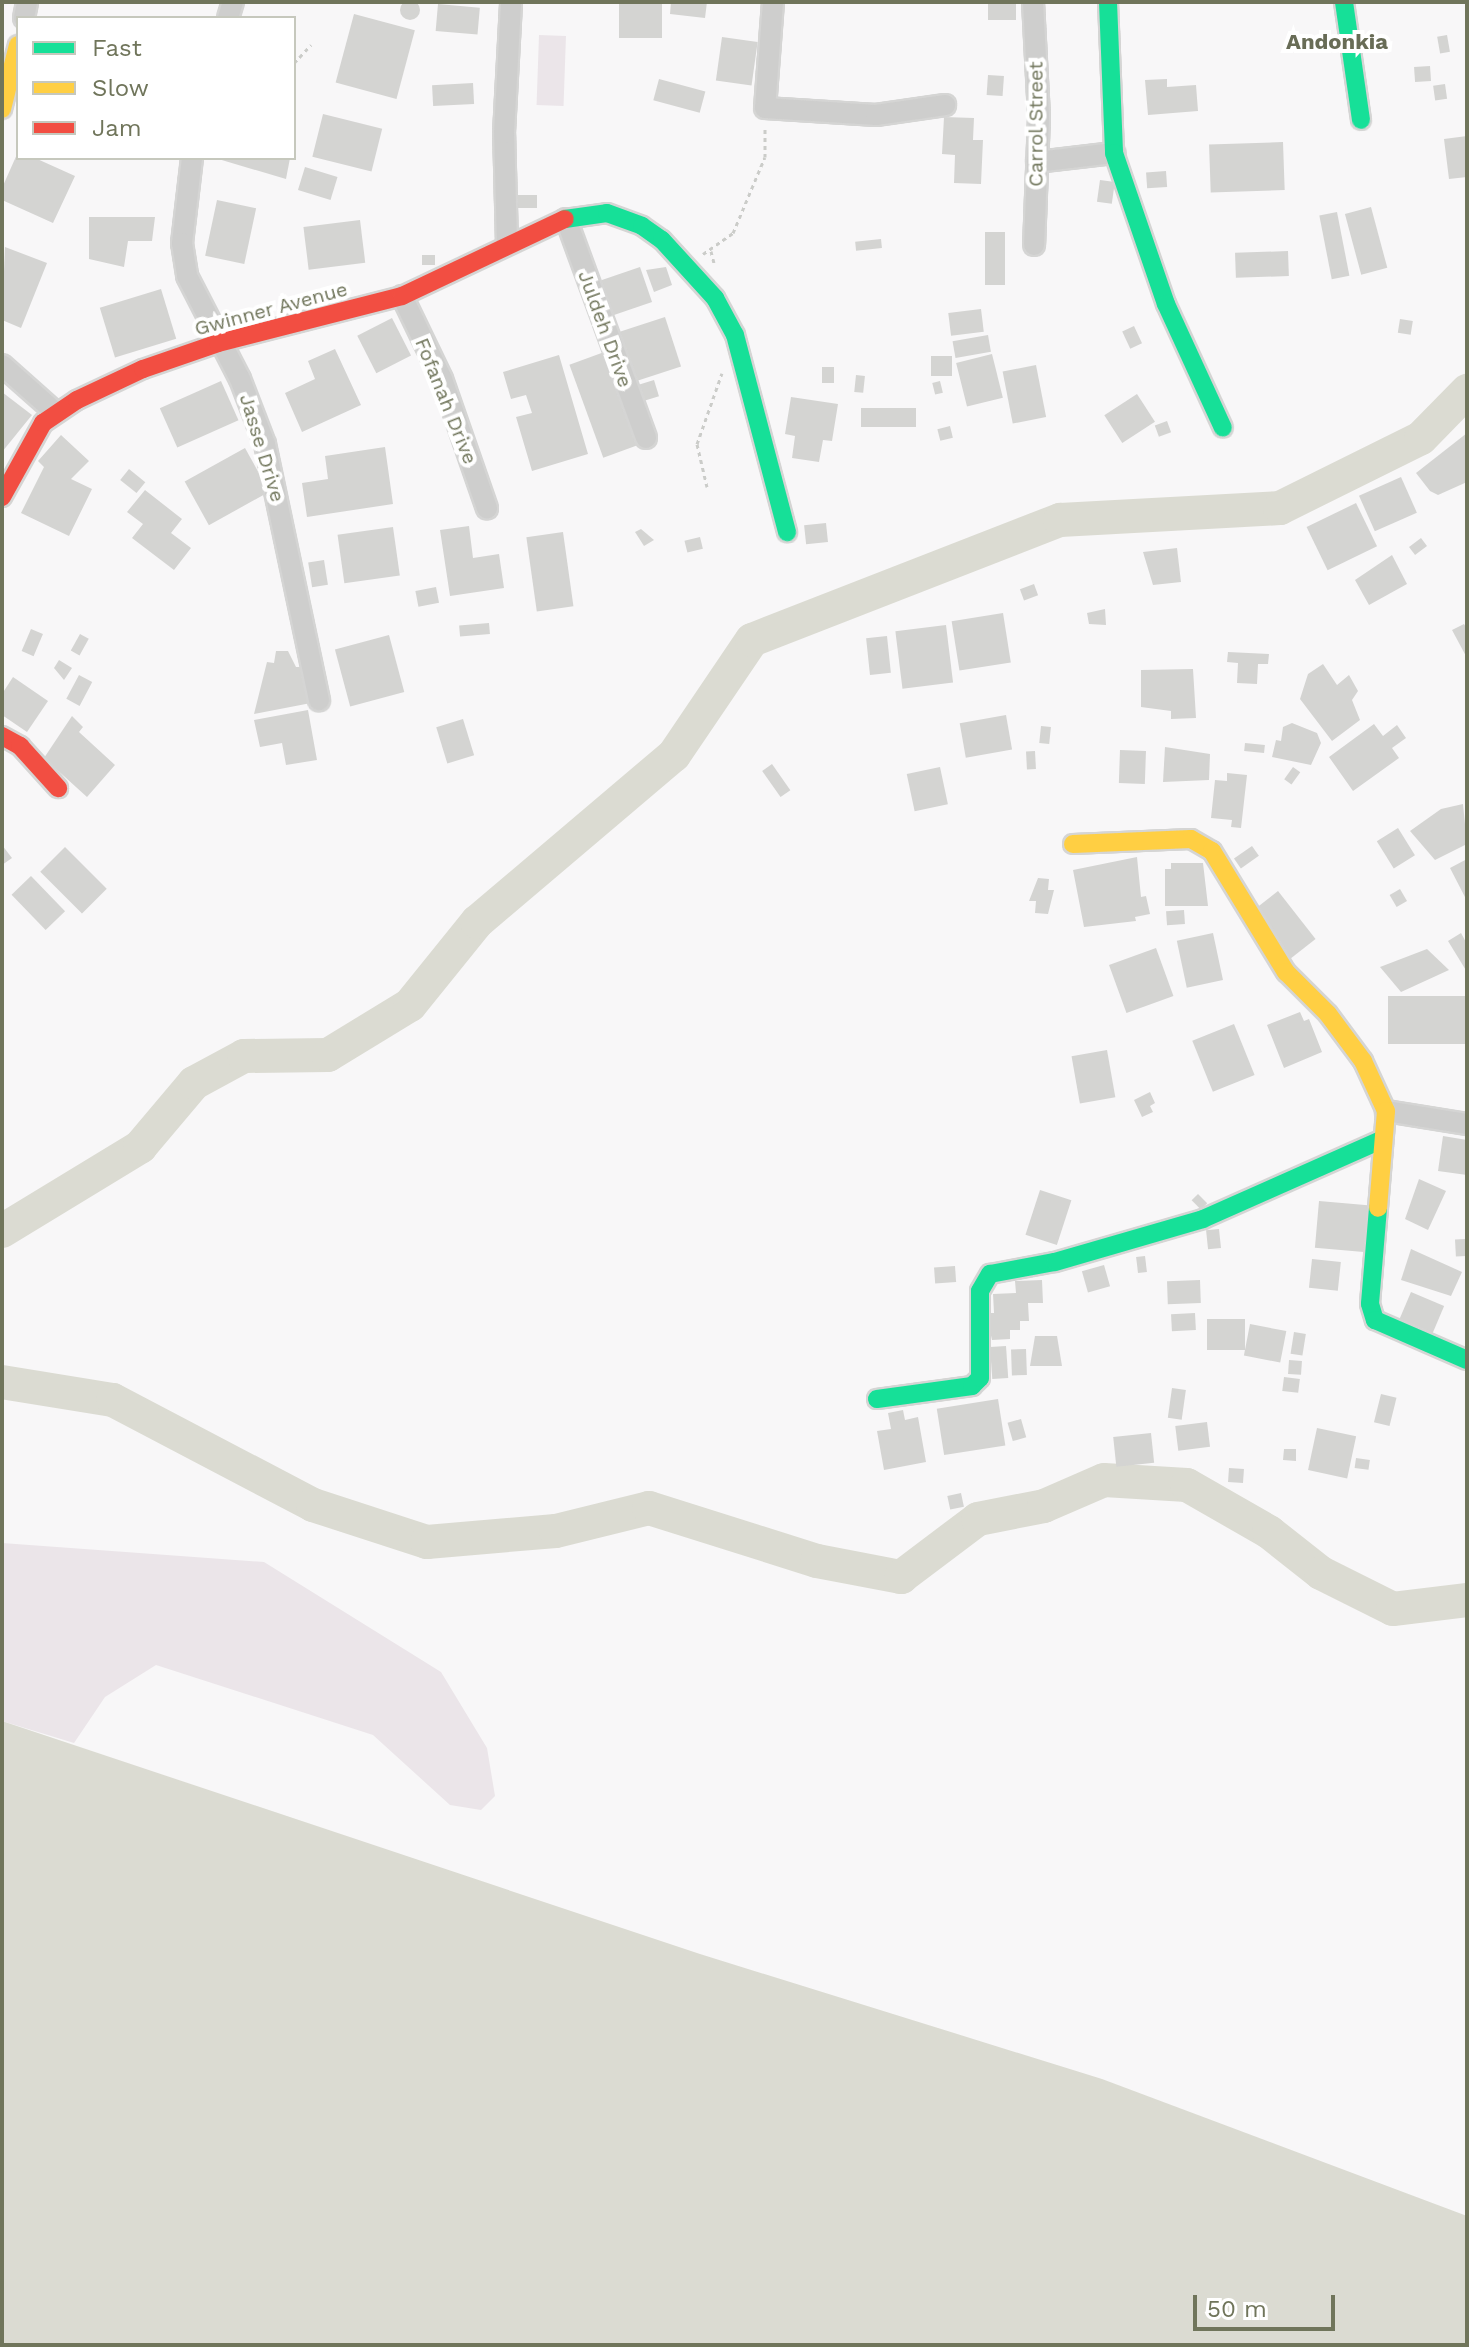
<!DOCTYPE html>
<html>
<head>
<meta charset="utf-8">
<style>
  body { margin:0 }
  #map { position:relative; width:1469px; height:2347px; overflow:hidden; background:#f8f7f8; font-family:"Work Sans",sans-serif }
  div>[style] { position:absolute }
  .green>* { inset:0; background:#ebe5e9; transform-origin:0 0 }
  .water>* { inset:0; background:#dbdbd2 }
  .river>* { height:34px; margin:-17px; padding:0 17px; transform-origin:17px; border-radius:17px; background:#dbdbd2 }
  .building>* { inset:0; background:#d4d4d2; transform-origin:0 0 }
  .round { border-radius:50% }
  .path>* { height:3px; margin-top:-1.5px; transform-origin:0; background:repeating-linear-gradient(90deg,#cbccc9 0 4px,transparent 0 8px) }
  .roads { filter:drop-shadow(2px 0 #d5d5d4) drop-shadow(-2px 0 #d5d5d4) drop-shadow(0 2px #d5d5d4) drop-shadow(0 -2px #d5d5d4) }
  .street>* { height:20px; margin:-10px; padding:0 10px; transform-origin:10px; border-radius:10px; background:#cececd }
  .fast>* { height:18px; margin:-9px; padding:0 9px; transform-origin:9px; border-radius:9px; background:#16e098 }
  .slow>* { height:18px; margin:-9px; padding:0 9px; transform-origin:9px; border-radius:9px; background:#ffcf43 }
  .jam>* { height:18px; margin:-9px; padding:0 9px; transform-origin:9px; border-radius:9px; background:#f24e42 }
  span { translate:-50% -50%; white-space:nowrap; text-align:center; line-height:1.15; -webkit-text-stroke:8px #fff; paint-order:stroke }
  .street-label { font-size:20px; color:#70755b }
  .neighbourhood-label { font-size:22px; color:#686c56; font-weight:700 }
  .frame { position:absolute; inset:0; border:4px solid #70755b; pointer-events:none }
  .legend { position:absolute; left:16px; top:16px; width:280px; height:144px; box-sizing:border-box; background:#fff; border:2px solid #c6c8bd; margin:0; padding:10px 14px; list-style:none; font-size:24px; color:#70755b }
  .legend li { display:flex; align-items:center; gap:16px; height:40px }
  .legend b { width:40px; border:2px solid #c6c8bd }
  .scale { position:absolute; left:1193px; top:2295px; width:142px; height:36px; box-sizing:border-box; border:4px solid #70755b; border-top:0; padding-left:10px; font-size:24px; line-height:28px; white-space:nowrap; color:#70755b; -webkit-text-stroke:6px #fff; paint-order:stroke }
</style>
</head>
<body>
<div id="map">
  <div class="green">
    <div style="left:539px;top:35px;width:27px;height:70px;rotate:2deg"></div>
    <div style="clip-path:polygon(2px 1543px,264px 1562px,441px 1672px,487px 1748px,495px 1796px,481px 1810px,450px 1805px,373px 1735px,156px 1665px,105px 1697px,74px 1743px,2px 1721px)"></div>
  </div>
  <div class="water">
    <div style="clip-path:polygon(2px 1721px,700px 1954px,1102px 2079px,1467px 2216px,1467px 2345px,2px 2345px)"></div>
  </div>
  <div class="river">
    <div style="left:2px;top:1231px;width:162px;rotate:-31.3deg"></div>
    <div style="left:140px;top:1147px;width:84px;rotate:-49.8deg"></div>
    <div style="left:194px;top:1083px;width:57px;rotate:-28.4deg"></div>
    <div style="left:244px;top:1056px;width:84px;rotate:-0.7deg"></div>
    <div style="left:328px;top:1055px;width:96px;rotate:-31.4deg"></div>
    <div style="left:410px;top:1005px;width:107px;rotate:-51.1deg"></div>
    <div style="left:477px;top:922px;width:258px;rotate:-40.3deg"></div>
    <div style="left:674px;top:755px;width:139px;rotate:-55.9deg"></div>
    <div style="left:752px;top:640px;width:331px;rotate:-21.3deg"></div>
    <div style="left:1060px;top:520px;width:220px;rotate:-3.1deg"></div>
    <div style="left:1280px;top:508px;width:157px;rotate:-26.4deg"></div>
    <div style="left:1421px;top:438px;width:66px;rotate:-45.6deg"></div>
    <div style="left:2px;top:1382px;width:112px;rotate:9.2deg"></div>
    <div style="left:113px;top:1400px;width:226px;rotate:27.7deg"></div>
    <div style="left:313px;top:1505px;width:120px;rotate:18deg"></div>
    <div style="left:427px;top:1542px;width:129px;rotate:-4.9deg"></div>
    <div style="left:556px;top:1531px;width:96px;rotate:-13.9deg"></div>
    <div style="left:649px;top:1508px;width:176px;rotate:17.5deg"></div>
    <div style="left:817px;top:1561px;width:86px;rotate:10.8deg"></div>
    <div style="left:901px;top:1577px;width:96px;rotate:-37deg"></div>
    <div style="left:978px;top:1519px;width:67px;rotate:-11.1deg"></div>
    <div style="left:1044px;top:1506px;width:65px;rotate:-23.4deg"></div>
    <div style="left:1104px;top:1480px;width:83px;rotate:3.4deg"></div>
    <div style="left:1187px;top:1485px;width:95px;rotate:29.8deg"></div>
    <div style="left:1269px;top:1532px;width:66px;rotate:38.3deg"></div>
    <div style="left:1321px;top:1573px;width:80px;rotate:26.6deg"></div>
    <div style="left:1393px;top:1609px;width:75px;rotate:-6.9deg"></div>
  </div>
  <div class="building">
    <div class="round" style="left:400px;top:0;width:20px;height:20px"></div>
    <div style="left:619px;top:2px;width:43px;height:36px"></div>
    <div style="clip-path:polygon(671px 2px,707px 2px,705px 18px,670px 14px)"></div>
    <div style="left:988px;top:2px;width:28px;height:18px"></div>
    <div style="left:438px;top:4px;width:42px;height:27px;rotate:5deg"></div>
    <div style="left:354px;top:14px;width:63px;height:71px;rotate:15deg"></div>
    <div style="left:1447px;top:35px;width:17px;height:10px;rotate:80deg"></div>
    <div style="left:722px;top:37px;width:36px;height:44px;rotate:8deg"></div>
    <div style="left:1430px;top:66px;width:15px;height:16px;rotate:86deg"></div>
    <div style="left:988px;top:75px;width:16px;height:20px;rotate:4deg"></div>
    <div style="left:659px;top:79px;width:48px;height:22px;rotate:15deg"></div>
    <div style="clip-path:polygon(1167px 79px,1167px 87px,1196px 85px,1198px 111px,1148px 115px,1145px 80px)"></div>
    <div style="left:473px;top:83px;width:21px;height:41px;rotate:87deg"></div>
    <div style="left:1445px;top:84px;width:15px;height:12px;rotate:82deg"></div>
    <div style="left:323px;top:114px;width:61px;height:44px;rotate:14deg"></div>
    <div style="clip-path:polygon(944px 117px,974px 118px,973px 140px,983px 140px,981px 184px,954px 183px,955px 155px,942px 154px)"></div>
    <div style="clip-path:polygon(1467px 136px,1467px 177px,1449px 179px,1444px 139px)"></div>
    <div style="left:1283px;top:142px;width:48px;height:74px;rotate:88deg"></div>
    <div style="clip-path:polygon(18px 152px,18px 158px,35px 158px,75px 176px,53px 223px,2px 200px,2px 188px)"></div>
    <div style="clip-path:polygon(215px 158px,290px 158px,286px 179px)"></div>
    <div style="left:305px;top:167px;width:34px;height:24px;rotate:17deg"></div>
    <div style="left:1166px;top:171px;width:16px;height:20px;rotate:86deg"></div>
    <div style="left:1100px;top:180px;width:15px;height:22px;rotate:8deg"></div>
    <div style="left:518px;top:195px;width:19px;height:13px"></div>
    <div style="left:217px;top:200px;width:40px;height:57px;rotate:12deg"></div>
    <div style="left:1371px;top:207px;width:63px;height:27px;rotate:75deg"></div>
    <div style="left:1337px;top:212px;width:65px;height:18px;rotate:79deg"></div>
    <div style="clip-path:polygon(89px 217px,155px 217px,152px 241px,128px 241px,124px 267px,89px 259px)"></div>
    <div style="left:360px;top:220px;width:43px;height:57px;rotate:83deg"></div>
    <div style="left:985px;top:232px;width:20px;height:53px"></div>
    <div style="left:881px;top:239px;width:9px;height:26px;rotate:84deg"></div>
    <div style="clip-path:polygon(5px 247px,47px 263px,21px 328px,2px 320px)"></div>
    <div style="left:1288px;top:251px;width:25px;height:53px;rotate:88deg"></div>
    <div style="left:435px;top:255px;width:10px;height:13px;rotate:90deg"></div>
    <div style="left:640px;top:267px;width:37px;height:41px;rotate:71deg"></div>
    <div style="clip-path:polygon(666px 267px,672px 285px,654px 292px,646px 270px)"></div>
    <div style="left:161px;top:289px;width:52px;height:64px;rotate:73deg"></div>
    <div style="left:981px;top:309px;width:23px;height:33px;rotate:83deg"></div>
    <div style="left:665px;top:317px;width:52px;height:50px;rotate:72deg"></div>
    <div style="left:392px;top:318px;width:42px;height:39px;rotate:63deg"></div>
    <div style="left:1400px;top:319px;width:13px;height:14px;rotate:9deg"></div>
    <div style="left:1134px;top:326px;width:19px;height:13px;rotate:65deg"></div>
    <div style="left:988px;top:335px;width:17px;height:36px;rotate:80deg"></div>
    <div style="clip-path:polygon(335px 349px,361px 405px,302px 432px,285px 393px,315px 379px,308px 361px)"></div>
    <div style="left:607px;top:351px;width:99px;height:40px;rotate:70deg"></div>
    <div style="left:992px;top:354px;width:45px;height:37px;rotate:76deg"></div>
    <div style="clip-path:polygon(559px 355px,588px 454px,532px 471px,516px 417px,532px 413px,526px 395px,511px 399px,503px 372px)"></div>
    <div style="left:931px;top:356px;width:21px;height:20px"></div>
    <div style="left:1036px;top:365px;width:53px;height:34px;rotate:79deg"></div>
    <div style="left:822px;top:367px;width:12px;height:16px"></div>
    <div style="left:856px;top:375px;width:9px;height:17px;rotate:6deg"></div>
    <div style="left:654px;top:380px;width:17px;height:17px;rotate:73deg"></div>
    <div style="left:221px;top:381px;width:43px;height:67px;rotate:66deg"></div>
    <div style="left:940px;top:381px;width:12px;height:8px;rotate:76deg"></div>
    <div style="clip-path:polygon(2px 392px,32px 415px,2px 452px)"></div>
    <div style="left:1137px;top:394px;width:33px;height:39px;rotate:57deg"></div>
    <div style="clip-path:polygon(791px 397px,838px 404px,832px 441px,823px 440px,819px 462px,792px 458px,795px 436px,785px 434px)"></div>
    <div style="left:861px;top:408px;width:55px;height:19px"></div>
    <div style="left:1167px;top:421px;width:12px;height:13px;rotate:70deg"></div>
    <div style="left:950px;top:426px;width:12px;height:13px;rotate:76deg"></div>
    <div style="clip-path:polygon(1467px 433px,1467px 482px,1438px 495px,1430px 491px,1416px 473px)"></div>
    <div style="clip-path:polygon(61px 435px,89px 461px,71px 479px,92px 489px,69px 536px,21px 513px,44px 467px,38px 461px)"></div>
    <div style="clip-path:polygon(385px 447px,393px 504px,307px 517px,302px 483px,328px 479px,325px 456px)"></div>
    <div style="left:245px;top:448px;width:50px;height:69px;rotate:61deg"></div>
    <div style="left:129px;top:469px;width:21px;height:14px;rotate:39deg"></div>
    <div style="left:1401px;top:477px;width:39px;height:46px;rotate:66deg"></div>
    <div style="clip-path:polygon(145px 490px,182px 519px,171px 533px,191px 548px,174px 570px,132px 538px,143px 524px,127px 512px)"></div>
    <div style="left:1356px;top:503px;width:48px;height:55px;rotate:64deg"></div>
    <div style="left:826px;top:523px;width:19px;height:22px;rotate:84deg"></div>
    <div style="clip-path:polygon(469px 526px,473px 558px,499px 554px,504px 588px,450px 596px,440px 530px)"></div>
    <div style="left:393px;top:527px;width:49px;height:56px;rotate:82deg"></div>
    <div style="clip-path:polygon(641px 529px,654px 540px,644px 546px,635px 532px)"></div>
    <div style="left:563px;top:532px;width:75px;height:37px;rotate:82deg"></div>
    <div style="left:700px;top:537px;width:12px;height:16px;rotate:76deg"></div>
    <div style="left:1421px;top:538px;width:10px;height:15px;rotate:53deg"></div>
    <div style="clip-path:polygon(1177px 548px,1181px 582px,1153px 585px,1143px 552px)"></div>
    <div style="clip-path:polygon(1392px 555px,1407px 584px,1369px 605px,1355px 580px)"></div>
    <div style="left:324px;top:560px;width:25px;height:16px;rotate:81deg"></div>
    <div style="left:1034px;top:584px;width:12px;height:15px;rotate:70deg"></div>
    <div style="left:436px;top:587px;width:16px;height:21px;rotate:79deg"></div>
    <div style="clip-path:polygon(1105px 609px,1106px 625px,1089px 624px,1087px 613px)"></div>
    <div style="left:1003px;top:613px;width:50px;height:52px;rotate:81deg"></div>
    <div style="left:489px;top:623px;width:11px;height:30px;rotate:85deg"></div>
    <div style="clip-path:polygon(1464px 624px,1467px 629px,1467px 658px,1452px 630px)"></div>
    <div style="left:946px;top:625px;width:58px;height:51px;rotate:83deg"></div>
    <div style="left:31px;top:629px;width:13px;height:24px;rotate:23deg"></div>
    <div style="left:80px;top:634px;width:10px;height:19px;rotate:29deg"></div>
    <div style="left:389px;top:635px;width:59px;height:56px;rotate:75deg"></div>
    <div style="left:887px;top:636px;width:37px;height:21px;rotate:84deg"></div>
    <div style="clip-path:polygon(276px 651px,288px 651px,296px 667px,304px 667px,311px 703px,254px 714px,267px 662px,274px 663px)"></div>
    <div style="clip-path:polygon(1228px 652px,1269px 654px,1268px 664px,1258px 664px,1257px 684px,1237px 683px,1238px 663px,1227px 662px)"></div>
    <div style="clip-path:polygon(59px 660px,72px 668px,64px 680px,54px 668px)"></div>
    <div style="clip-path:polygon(1323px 664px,1337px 685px,1349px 675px,1358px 691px,1352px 700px,1360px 720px,1332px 741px,1300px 699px,1308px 674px)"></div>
    <div style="clip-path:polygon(1193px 669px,1196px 718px,1171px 719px,1171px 711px,1141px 707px,1141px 670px)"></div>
    <div style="left:79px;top:675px;width:15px;height:27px;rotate:28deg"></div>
    <div style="clip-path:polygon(13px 677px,48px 701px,27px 732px,2px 715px,2px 694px)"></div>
    <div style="clip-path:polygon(308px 710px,317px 760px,286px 765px,282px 743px,260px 747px,254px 720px)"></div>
    <div style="left:1006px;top:715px;width:35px;height:47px;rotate:80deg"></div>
    <div style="clip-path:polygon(72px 716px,83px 727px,79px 732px,115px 765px,87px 797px,44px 758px)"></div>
    <div style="left:463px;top:719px;width:38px;height:28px;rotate:73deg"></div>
    <div style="clip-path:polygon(1292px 723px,1317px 733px,1321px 743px,1311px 765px,1272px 757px,1276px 740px,1281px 741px,1283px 727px)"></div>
    <div style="clip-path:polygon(1374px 724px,1383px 736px,1397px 725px,1406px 738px,1392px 748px,1399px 758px,1353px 791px,1329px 757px)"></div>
    <div style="left:1041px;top:726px;width:10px;height:17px;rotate:6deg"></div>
    <div style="left:1245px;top:743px;width:20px;height:8px;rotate:6deg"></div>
    <div style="clip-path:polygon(1165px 747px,1210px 754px,1209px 780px,1163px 782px)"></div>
    <div style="left:1120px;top:750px;width:26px;height:33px;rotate:2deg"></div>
    <div style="left:1035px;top:751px;width:18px;height:9px;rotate:87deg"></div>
    <div style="left:772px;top:764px;width:32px;height:12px;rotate:55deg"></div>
    <div style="left:940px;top:767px;width:38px;height:34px;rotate:78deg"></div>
    <div style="left:1293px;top:767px;width:9px;height:15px;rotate:36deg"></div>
    <div style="clip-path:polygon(1227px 773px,1247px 775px,1241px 828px,1231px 827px,1232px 820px,1211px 818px,1215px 780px,1227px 781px)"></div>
    <div style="clip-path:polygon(1463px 804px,1467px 844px,1435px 860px,1410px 831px,1441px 809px)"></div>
    <div style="left:1398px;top:828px;width:32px;height:25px;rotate:58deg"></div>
    <div style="clip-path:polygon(2px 845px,12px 858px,2px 865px)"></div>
    <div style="left:1252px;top:846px;width:12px;height:22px;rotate:55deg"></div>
    <div style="left:65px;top:847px;width:59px;height:35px;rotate:45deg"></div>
    <div style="clip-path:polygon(1137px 857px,1141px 897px,1146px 896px,1150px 914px,1135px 917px,1136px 921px,1084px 927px,1073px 870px)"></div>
    <div style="clip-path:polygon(1467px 859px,1467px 901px,1450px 868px)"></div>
    <div style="clip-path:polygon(1171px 863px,1203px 863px,1208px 906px,1165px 906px,1165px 869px,1171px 869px)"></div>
    <div style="left:31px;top:876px;width:49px;height:27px;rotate:46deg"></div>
    <div style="clip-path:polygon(1038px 878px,1049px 879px,1048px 890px,1054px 890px,1048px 914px,1035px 913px,1036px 901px,1029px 901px)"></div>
    <div style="left:1400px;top:889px;width:14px;height:12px;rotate:60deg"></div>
    <div style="left:1278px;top:891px;width:61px;height:32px;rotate:52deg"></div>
    <div style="left:1184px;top:910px;width:14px;height:18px;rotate:86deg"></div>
    <div style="left:1213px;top:933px;width:48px;height:37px;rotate:78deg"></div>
    <div style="clip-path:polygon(1461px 933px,1467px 944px,1467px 972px,1448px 941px)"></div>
    <div style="left:1156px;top:948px;width:51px;height:50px;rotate:70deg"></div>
    <div style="clip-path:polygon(1427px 949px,1449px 970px,1401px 992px,1380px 967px)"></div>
    <div style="left:1467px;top:996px;width:48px;height:79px;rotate:90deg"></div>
    <div style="clip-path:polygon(1300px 1012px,1304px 1021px,1309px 1019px,1322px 1052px,1284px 1068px,1267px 1025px)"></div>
    <div style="left:1234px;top:1024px;width:55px;height:45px;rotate:68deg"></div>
    <div style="left:1107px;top:1050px;width:48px;height:36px;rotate:80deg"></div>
    <div style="clip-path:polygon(1150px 1092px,1155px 1103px,1150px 1106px,1153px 1112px,1142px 1117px,1134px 1100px)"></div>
    <div style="clip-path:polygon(1443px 1136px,1467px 1140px,1467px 1175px,1438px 1171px)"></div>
    <div style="clip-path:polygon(1419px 1179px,1446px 1191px,1428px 1230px,1405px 1219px)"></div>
    <div style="left:1040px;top:1190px;width:33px;height:47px;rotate:18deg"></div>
    <div style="left:1198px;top:1194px;width:13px;height:9px;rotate:45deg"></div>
    <div style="left:1319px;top:1201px;width:49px;height:47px;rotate:5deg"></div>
    <div style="left:1219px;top:1229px;width:19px;height:13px;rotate:84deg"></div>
    <div style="left:1465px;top:1239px;width:17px;height:10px;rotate:87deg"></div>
    <div style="clip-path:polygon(1411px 1249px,1462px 1272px,1451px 1296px,1401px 1280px)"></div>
    <div style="left:1145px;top:1256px;width:16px;height:9px;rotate:83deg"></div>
    <div style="left:1312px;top:1259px;width:29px;height:29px;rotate:6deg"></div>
    <div style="left:1104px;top:1265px;width:22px;height:23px;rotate:74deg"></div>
    <div style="left:955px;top:1266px;width:16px;height:21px;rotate:86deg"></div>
    <div style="clip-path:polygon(1042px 1280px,1043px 1303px,1028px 1303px,1029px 1321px,1020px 1321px,1020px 1330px,1010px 1330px,1010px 1339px,992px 1340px,986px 1313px,994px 1313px,993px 1294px,1016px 1293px,1015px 1281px)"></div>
    <div style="left:1200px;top:1280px;width:23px;height:33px;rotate:88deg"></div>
    <div style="left:1411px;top:1292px;width:36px;height:35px;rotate:23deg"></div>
    <div style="left:1195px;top:1313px;width:17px;height:24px;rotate:87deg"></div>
    <div style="left:1207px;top:1319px;width:38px;height:31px"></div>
    <div style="left:1250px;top:1324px;width:37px;height:32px;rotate:11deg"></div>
    <div style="left:1294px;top:1332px;width:12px;height:22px;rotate:9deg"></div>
    <div style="clip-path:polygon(1035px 1336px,1057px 1336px,1062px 1366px,1030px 1366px)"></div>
    <div style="left:1006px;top:1346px;width:32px;height:16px;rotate:86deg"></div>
    <div style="left:1026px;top:1349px;width:26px;height:15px;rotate:88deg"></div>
    <div style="left:1289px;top:1360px;width:13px;height:14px;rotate:4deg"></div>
    <div style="left:1284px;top:1377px;width:16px;height:14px;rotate:7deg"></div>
    <div style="left:1172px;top:1388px;width:14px;height:30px;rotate:8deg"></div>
    <div style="left:1381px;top:1394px;width:16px;height:29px;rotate:14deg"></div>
    <div style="left:998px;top:1399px;width:47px;height:62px;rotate:81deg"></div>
    <div style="clip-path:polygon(903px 1410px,905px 1420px,918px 1417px,926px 1462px,884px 1470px,877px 1431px,891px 1429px,888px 1413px)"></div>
    <div style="left:1021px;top:1419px;width:19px;height:14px;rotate:74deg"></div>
    <div style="left:1207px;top:1422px;width:25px;height:32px;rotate:83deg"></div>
    <div style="left:1317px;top:1428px;width:40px;height:43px;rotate:12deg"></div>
    <div style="left:1151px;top:1433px;width:30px;height:38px;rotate:84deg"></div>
    <div style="clip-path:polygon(1284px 1449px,1296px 1449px,1296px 1461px,1283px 1460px)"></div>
    <div style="left:1356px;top:1458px;width:14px;height:10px;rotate:8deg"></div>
    <div style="left:1229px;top:1468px;width:15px;height:14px;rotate:4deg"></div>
    <div style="left:961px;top:1493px;width:14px;height:14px;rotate:78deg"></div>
  </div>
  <div class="path">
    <div style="left:294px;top:63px;width:25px;rotate:-47deg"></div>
    <div style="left:711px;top:251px;width:12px;rotate:76deg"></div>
    <div style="left:703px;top:254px;width:37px;rotate:-35deg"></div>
    <div style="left:733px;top:233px;width:82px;rotate:-67.2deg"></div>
    <div style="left:765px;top:157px;width:29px;rotate:-90deg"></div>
    <div style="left:707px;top:487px;width:44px;rotate:-103.1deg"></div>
    <div style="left:697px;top:444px;width:75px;rotate:-70.6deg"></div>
  </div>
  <div class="roads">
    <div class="street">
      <div style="left:773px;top:2px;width:106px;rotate:94.3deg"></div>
      <div style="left:765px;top:108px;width:111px;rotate:3.6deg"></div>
      <div style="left:876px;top:115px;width:70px;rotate:-8.2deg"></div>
      <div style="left:1033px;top:2px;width:115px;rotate:87deg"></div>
      <div style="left:1039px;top:117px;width:128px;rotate:92.2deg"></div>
      <div style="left:24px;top:18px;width:16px;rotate:-79deg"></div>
      <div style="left:228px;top:18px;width:17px;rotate:-73deg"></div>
      <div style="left:192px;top:158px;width:86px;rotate:96.7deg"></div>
      <div style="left:182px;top:243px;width:33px;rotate:81deg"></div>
      <div style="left:187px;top:276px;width:116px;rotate:62.8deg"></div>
      <div style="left:240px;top:379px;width:70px;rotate:69deg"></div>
      <div style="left:265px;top:444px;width:262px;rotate:78.1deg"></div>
      <div style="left:1037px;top:162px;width:78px;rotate:-6.7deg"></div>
      <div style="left:566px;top:219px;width:233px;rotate:69.9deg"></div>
      <div style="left:507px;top:244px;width:111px;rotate:-91.5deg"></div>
      <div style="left:504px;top:133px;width:131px;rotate:-86.9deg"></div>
      <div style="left:402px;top:296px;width:92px;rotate:64.3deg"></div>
      <div style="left:442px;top:379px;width:137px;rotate:70.8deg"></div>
      <div style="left:2px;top:365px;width:71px;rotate:41.6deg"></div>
      <div style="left:1386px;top:1111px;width:82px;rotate:9.1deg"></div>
    </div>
    <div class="fast">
      <div style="left:1108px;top:2px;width:151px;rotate:87.7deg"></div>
      <div style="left:1114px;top:153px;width:160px;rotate:71deg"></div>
      <div style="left:1166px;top:304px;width:136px;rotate:65.3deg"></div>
      <div style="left:1344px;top:2px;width:119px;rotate:81.8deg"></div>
      <div style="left:565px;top:219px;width:42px;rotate:-8.1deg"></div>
      <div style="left:607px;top:213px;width:37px;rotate:20deg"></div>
      <div style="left:642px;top:226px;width:24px;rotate:35deg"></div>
      <div style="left:662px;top:240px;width:79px;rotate:47.6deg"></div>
      <div style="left:715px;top:298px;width:42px;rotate:61.6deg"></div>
      <div style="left:735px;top:335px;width:204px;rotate:75.2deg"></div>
      <div style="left:1378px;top:1208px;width:96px;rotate:94.8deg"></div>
      <div style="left:1370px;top:1304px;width:17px;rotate:73deg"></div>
      <div style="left:1375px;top:1320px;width:100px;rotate:23.5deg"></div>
      <div style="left:877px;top:1399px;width:96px;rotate:-7.8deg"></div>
      <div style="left:972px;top:1386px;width:11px;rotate:-45deg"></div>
      <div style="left:980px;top:1378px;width:87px;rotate:-90deg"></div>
      <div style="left:980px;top:1291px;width:20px;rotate:-60deg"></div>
      <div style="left:990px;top:1274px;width:66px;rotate:-10.5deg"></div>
      <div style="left:1055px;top:1262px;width:154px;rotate:-16.2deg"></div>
      <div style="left:1203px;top:1219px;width:195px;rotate:-23.9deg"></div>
    </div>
    <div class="slow">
      <div style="left:2px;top:109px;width:66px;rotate:-76deg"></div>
      <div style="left:1073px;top:844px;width:118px;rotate:-2.4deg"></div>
      <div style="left:1191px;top:839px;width:24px;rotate:30deg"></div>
      <div style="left:1212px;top:851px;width:142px;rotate:58.6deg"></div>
      <div style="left:1286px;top:972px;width:59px;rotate:45deg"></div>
      <div style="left:1328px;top:1014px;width:59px;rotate:53.3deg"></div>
      <div style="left:1363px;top:1061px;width:55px;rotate:65.3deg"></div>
      <div style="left:1386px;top:1111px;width:97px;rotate:94.7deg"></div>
    </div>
    <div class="jam">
      <div style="left:2px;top:497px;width:85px;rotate:-61deg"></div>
      <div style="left:43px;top:423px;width:41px;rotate:-34.1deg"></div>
      <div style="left:77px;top:400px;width:73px;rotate:-25.2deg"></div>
      <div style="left:143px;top:369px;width:79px;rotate:-19.1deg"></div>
      <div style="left:218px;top:343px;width:190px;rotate:-14.3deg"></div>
      <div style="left:402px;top:296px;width:180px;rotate:-25.3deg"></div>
      <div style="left:2px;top:736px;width:21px;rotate:29deg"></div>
      <div style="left:20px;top:746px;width:57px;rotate:47.9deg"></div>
    </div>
  </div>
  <div class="street-label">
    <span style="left:1036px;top:124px;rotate:-90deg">Carrol Street</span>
    <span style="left:271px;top:309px;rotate:-15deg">Gwinner Avenue</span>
    <span style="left:605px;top:329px;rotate:70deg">Juldeh Drive</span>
    <span style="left:446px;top:401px;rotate:68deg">Fofanah Drive</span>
    <span style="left:262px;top:448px;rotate:73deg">Jasse Drive</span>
  </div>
  <div class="neighbourhood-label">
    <span style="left:1337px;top:42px">Andonkia</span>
  </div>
  <div class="frame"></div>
  <ul class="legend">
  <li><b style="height:10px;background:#16e098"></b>Fast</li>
  <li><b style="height:10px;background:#ffcf43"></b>Slow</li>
  <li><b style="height:10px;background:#f24e42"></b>Jam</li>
  </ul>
  <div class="scale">50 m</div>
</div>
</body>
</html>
